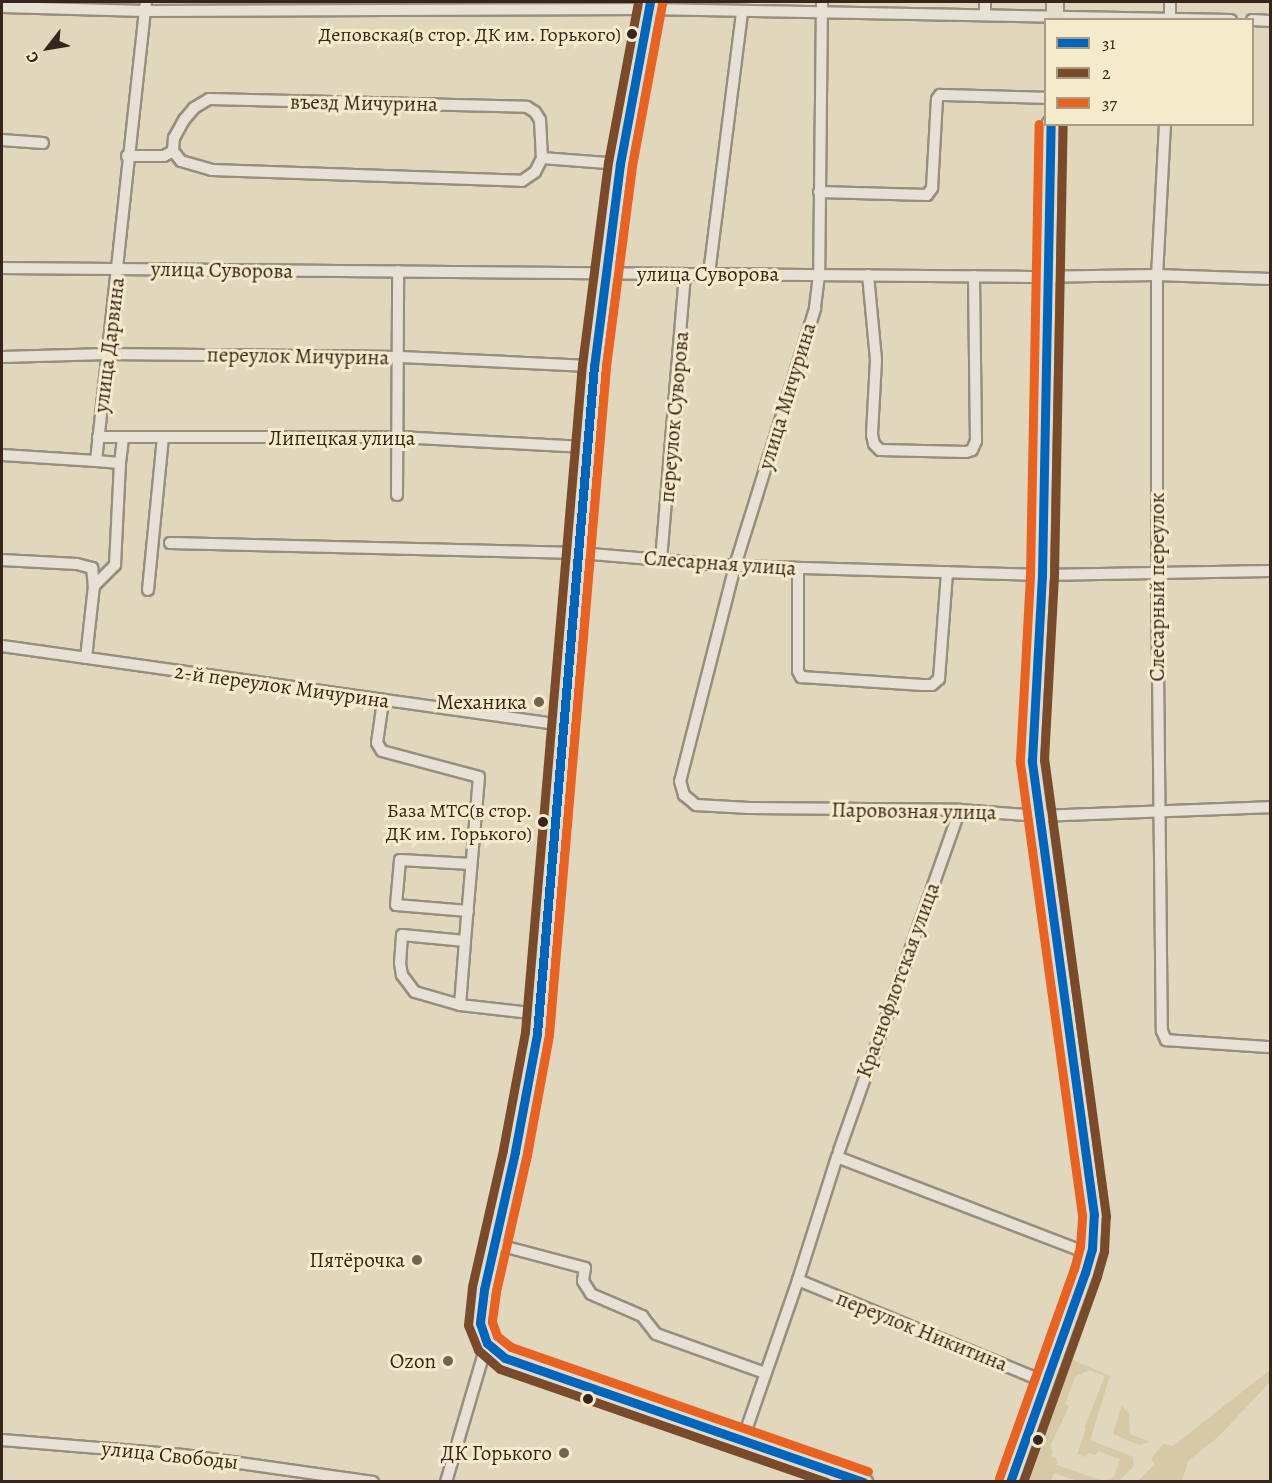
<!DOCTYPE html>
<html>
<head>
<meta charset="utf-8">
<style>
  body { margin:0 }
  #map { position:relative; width:1272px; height:1483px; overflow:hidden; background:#e0d7bc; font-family:Alegreya,serif }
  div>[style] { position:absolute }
  .green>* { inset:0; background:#d7c9a6 }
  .roads { filter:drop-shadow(2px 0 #968e7e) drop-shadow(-2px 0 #968e7e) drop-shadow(0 2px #968e7e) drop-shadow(0 -2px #968e7e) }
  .minor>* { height:10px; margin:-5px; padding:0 5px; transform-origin:5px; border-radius:5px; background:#e6e1d4 }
  .primary>* { height:16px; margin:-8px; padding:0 8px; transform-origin:8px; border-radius:8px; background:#e2dccc }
  .bus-1>* { height:9px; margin:-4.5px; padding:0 4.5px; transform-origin:4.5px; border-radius:4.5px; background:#0065bd }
  .bus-2>* { height:9px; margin:-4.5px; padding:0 4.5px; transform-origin:4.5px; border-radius:4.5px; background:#7a4b2a }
  .bus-3>* { height:9px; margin:-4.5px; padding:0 4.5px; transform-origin:4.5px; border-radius:4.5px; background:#e96222 }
  .dots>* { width:16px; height:16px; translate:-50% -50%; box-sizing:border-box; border:3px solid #f5eaca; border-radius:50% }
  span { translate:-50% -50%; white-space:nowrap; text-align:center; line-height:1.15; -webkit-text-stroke:6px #f5eaca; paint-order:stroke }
  .bus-label { font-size:20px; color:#37241b }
  .right { translate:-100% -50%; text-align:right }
  .street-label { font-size:21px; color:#37241b }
  .poi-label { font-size:21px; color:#37241b }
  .frame { position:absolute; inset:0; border:3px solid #37241b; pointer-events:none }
  .legend { position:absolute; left:1044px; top:18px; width:210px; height:108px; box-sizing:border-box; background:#f5eaca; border:2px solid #a99b84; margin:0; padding:8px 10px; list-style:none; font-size:18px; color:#37241b }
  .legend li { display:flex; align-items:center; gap:12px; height:30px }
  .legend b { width:30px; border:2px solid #a99b84 }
  .north { position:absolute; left:18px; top:18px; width:60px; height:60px; -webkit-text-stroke:4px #f5eaca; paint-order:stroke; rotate:239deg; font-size:16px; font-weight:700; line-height:24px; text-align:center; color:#37241b }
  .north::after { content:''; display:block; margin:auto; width:21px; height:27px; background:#37241b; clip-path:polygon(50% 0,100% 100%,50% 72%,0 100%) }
</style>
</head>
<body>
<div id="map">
  <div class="green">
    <div style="clip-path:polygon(evenodd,1062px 1355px,1110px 1376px,1090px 1440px,1133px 1457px,1134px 1466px,1119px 1481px,1077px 1481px,1054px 1473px,1051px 1480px,1056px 1481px,1017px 1482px,1027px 1454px,1034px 1449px,1041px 1429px,1039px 1422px,1046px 1402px,1051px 1403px,1054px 1395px,1049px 1393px,1062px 1355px,1089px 1370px,1105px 1376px,1084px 1428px,1086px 1429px,1077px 1454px,1086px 1457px,1088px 1453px,1096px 1455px,1098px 1451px,1120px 1459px,1114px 1477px,1103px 1481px,1057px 1465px,1056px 1458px,1051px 1456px,1053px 1451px,1050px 1446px,1069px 1406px,1065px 1404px,1075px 1377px,1089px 1370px)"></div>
    <div style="clip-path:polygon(1270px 1370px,1270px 1382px,1218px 1437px,1188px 1461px,1182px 1481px,1138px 1481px,1155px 1464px,1151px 1459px,1163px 1444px,1173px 1446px)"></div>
    <div style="clip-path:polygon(1122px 1406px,1129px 1414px,1130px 1434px,1150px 1442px,1139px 1445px,1113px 1434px)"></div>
  </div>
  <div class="roads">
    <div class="minor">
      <div style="left:822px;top:2px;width:273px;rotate:90.6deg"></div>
      <div style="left:819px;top:275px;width:34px;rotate:97deg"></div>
      <div style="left:815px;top:309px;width:269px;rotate:107.3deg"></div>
      <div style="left:735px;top:566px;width:222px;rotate:104.3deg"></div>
      <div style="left:680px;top:781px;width:15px;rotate:74deg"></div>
      <div style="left:684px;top:795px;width:16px;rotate:40deg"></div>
      <div style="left:696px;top:805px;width:53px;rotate:3.2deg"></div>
      <div style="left:749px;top:808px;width:211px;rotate:0.5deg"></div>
      <div style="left:960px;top:810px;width:79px;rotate:4.3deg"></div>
      <div style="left:1039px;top:816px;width:231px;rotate:-2.2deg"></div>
      <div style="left:2px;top:7px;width:143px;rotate:1.6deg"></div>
      <div style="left:145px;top:11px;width:503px;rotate:-0.23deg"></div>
      <div style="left:648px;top:9px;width:583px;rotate:1.08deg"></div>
      <div style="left:985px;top:15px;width:13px;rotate:-90deg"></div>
      <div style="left:1170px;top:20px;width:18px;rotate:-90deg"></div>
      <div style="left:1252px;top:20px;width:18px;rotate:3deg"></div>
      <div style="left:1165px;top:124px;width:151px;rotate:93deg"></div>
      <div style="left:1157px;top:275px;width:297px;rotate:90deg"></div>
      <div style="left:1157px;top:572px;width:459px;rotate:89.4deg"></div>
      <div style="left:1162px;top:1031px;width:10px;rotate:66deg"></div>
      <div style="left:1166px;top:1040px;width:104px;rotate:3.9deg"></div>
      <div style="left:2px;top:140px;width:41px;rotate:4.2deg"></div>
      <div style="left:173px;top:151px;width:13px;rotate:-86deg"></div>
      <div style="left:174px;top:138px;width:21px;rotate:-61deg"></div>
      <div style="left:184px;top:120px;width:16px;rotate:-50deg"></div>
      <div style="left:194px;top:108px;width:17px;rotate:-31deg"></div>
      <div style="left:209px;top:99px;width:318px;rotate:1.4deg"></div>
      <div style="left:527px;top:107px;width:9px;rotate:32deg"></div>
      <div style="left:535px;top:112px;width:9px;rotate:58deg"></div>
      <div style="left:540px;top:120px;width:38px;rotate:87deg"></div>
      <div style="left:127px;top:156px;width:37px"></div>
      <div style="left:164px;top:156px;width:10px;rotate:-29deg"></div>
      <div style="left:173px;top:151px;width:13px;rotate:51deg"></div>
      <div style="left:181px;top:161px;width:32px;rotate:16deg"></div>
      <div style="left:212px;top:170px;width:310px;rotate:2deg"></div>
      <div style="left:522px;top:181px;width:16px;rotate:-35deg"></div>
      <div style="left:535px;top:172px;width:16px;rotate:-63deg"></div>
      <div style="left:542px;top:158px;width:78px;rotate:4.4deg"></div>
      <div style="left:819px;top:192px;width:108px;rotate:1.6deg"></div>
      <div style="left:927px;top:195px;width:9px;rotate:-54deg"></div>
      <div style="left:932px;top:188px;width:89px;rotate:-86.8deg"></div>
      <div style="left:937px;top:99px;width:5px;rotate:-53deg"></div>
      <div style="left:940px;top:95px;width:106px;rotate:1.6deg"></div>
      <div style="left:2px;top:268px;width:1029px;rotate:0.5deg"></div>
      <div style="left:1031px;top:277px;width:126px;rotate:-0.9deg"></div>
      <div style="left:1157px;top:275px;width:113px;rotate:2deg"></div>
      <div style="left:709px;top:274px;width:263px;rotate:-82.8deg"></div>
      <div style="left:868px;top:275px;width:85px;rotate:84.6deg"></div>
      <div style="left:876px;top:360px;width:75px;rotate:93.1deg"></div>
      <div style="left:872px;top:435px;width:9px;rotate:77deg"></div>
      <div style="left:874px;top:444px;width:8px;rotate:45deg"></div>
      <div style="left:880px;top:450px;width:86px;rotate:1.3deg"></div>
      <div style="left:966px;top:452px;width:6px;rotate:-18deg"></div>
      <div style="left:972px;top:450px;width:10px;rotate:-66deg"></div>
      <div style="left:976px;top:441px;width:165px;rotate:-90.7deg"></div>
      <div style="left:2px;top:357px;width:105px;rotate:-1.6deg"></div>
      <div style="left:107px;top:354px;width:293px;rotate:0.6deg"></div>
      <div style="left:400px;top:357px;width:194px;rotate:2.7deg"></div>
      <div style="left:98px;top:437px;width:301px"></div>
      <div style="left:399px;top:437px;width:186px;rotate:3.1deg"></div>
      <div style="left:2px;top:455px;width:94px;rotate:3.7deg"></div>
      <div style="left:120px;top:463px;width:25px;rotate:-83deg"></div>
      <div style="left:397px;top:495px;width:224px;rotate:-89.7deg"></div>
      <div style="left:170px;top:543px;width:409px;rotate:1.4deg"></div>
      <div style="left:579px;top:553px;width:157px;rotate:4.8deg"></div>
      <div style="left:735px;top:566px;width:307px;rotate:1.7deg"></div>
      <div style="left:1042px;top:575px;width:228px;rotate:-1deg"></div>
      <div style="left:2px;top:560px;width:75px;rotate:3.1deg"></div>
      <div style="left:77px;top:564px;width:16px;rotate:15deg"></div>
      <div style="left:92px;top:568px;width:18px;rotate:84deg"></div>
      <div style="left:661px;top:560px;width:287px;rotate:-85.2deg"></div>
      <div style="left:798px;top:568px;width:103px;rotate:90deg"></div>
      <div style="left:798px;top:671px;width:7px;rotate:63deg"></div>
      <div style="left:801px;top:677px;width:122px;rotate:3.8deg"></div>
      <div style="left:923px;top:685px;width:9px"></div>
      <div style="left:932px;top:685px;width:9px;rotate:-41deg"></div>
      <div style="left:939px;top:679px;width:107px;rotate:-85.7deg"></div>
      <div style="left:148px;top:590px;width:153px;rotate:-84.4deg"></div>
      <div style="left:2px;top:646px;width:567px;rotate:8.02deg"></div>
      <div style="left:86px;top:658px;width:72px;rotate:-83.7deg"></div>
      <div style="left:94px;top:586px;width:30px;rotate:-45deg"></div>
      <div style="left:115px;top:565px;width:102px;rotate:-87.2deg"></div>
      <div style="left:120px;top:463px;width:24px;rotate:-175deg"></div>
      <div style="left:96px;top:461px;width:462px;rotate:-83.8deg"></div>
      <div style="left:383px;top:701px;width:42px;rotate:98.1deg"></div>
      <div style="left:377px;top:743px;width:9px;rotate:58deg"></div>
      <div style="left:382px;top:751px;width:100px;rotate:15deg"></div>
      <div style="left:479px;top:777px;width:165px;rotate:94.9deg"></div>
      <div style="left:465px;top:941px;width:63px;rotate:-174.6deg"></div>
      <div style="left:402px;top:935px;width:28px;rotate:94deg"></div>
      <div style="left:400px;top:963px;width:12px;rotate:81deg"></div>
      <div style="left:402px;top:975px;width:21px;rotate:53deg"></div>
      <div style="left:415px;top:992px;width:47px;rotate:16.1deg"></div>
      <div style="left:460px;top:1005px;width:80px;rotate:6.5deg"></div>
      <div style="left:468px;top:911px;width:72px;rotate:-175.2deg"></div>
      <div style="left:396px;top:905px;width:45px;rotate:-84.9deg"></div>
      <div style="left:400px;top:860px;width:71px;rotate:3.2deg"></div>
      <div style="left:460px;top:1005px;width:64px;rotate:-85.5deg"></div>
      <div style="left:839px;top:1151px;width:362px;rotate:-70.5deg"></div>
      <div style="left:495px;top:1244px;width:93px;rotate:14.9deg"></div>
      <div style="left:585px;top:1268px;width:13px;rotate:99deg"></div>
      <div style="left:583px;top:1281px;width:15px;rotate:58deg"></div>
      <div style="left:591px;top:1294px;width:56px;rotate:23.3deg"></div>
      <div style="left:642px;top:1316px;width:23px;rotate:52deg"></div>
      <div style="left:656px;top:1334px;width:116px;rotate:19.7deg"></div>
      <div style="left:798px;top:1280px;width:268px;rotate:22.4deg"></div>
      <div style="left:743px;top:1439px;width:168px;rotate:-70.9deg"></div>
      <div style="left:798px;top:1280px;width:129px;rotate:-72.4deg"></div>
      <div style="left:837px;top:1157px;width:271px;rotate:21deg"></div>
      <div style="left:2px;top:1440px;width:182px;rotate:4.7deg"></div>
      <div style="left:183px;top:1455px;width:192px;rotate:8.1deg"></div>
      <div style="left:446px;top:1482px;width:145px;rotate:-73.6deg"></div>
    </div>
    <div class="primary">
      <div style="left:650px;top:2px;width:165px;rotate:100.5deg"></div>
      <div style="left:620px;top:164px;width:204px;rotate:97.3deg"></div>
      <div style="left:594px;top:366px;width:670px;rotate:94.88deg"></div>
      <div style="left:537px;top:1034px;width:120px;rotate:100.6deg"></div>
      <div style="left:515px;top:1152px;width:141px;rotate:102.7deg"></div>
      <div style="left:484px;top:1290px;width:33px;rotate:97deg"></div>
      <div style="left:480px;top:1323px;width:21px;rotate:71deg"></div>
      <div style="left:487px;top:1343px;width:23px;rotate:40deg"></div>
      <div style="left:505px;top:1358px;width:380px;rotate:19.1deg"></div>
      <div style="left:1055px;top:20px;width:18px;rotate:-90deg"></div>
      <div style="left:1010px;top:1482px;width:222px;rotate:-70.3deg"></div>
      <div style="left:1085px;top:1273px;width:25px;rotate:-74deg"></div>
      <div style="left:1092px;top:1249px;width:34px;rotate:-87deg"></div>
      <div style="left:1094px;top:1215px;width:459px;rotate:-97.8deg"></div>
      <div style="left:1032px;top:760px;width:185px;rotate:-86.9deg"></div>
      <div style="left:1042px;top:575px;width:451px;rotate:-88.9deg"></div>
    </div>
  </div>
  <div class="bus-1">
    <div style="left:650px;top:2px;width:165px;rotate:100.5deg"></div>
    <div style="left:620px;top:164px;width:204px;rotate:97.3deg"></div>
    <div style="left:594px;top:366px;width:670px;rotate:94.88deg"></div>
    <div style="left:537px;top:1034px;width:120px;rotate:100.6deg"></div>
    <div style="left:515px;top:1152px;width:141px;rotate:102.7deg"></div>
    <div style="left:484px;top:1290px;width:33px;rotate:97deg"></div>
    <div style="left:480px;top:1323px;width:21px;rotate:71deg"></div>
    <div style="left:487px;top:1343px;width:23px;rotate:40deg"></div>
    <div style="left:505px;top:1358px;width:379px;rotate:19.1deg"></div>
    <div style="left:1010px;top:1482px;width:222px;rotate:-70.3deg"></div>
    <div style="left:1085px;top:1273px;width:25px;rotate:-74deg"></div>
    <div style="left:1092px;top:1249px;width:34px;rotate:-87deg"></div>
    <div style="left:1094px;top:1215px;width:459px;rotate:-97.8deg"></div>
    <div style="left:1032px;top:760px;width:185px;rotate:-86.9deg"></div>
    <div style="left:1042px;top:575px;width:451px;rotate:-88.9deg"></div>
  </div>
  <div class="bus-2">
    <div style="left:638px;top:2px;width:163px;rotate:100.6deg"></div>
    <div style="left:608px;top:162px;width:204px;rotate:97.3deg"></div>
    <div style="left:582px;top:364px;width:670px;rotate:94.88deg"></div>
    <div style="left:525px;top:1032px;width:120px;rotate:100.6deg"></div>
    <div style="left:503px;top:1150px;width:140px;rotate:102.8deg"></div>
    <div style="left:472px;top:1287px;width:38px;rotate:96deg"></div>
    <div style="left:468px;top:1325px;width:27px;rotate:68deg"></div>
    <div style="left:478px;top:1350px;width:29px;rotate:41deg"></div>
    <div style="left:500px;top:1369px;width:345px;rotate:19.1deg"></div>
    <div style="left:1023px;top:1482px;width:219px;rotate:-70.2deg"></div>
    <div style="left:1097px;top:1276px;width:26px;rotate:-74deg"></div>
    <div style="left:1104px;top:1251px;width:35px;rotate:-87deg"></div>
    <div style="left:1106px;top:1216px;width:460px;rotate:-97.7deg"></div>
    <div style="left:1044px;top:760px;width:185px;rotate:-86.9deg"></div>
    <div style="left:1054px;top:575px;width:451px;rotate:-88.9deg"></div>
  </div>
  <div class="bus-3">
    <div style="left:662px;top:4px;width:165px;rotate:100.5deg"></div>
    <div style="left:632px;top:166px;width:203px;rotate:97.4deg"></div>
    <div style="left:606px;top:367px;width:670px;rotate:94.88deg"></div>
    <div style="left:549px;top:1035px;width:122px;rotate:100.4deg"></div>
    <div style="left:527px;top:1155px;width:140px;rotate:102.8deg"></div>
    <div style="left:496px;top:1292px;width:30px;rotate:98deg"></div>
    <div style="left:492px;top:1322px;width:15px;rotate:70deg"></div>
    <div style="left:497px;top:1336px;width:18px;rotate:38deg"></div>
    <div style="left:511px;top:1347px;width:378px;rotate:19.2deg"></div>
    <div style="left:999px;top:1478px;width:222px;rotate:-70.3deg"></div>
    <div style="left:1074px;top:1269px;width:23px;rotate:-75deg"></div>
    <div style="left:1080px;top:1247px;width:32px;rotate:-86deg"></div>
    <div style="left:1082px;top:1215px;width:459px;rotate:-97.8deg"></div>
    <div style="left:1020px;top:760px;width:185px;rotate:-86.9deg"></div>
    <div style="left:1030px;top:575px;width:451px;rotate:-88.9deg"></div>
  </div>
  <div class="dots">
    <div style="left:632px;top:34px;background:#37241b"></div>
    <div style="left:539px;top:702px;background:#726353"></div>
    <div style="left:543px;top:822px;background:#37241b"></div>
    <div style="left:417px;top:1260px;background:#726353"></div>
    <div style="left:448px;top:1361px;background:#726353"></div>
    <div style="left:588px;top:1399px;background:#37241b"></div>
    <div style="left:1038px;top:1440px;background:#37241b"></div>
    <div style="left:564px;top:1453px;background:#726353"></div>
  </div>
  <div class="bus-label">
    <span class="right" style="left:621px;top:34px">Деповская(в стор. ДК им. Горького)</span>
    <span class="right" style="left:532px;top:822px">База МТС(в стор.<br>ДК им. Горького)</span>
  </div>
  <div class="street-label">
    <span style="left:364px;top:103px;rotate:1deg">въезд Мичурина</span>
    <span style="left:222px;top:270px;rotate:1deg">улица Суворова</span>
    <span style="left:708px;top:274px">улица Суворова</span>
    <span style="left:109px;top:345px;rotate:-83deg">улица Дарвина</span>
    <span style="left:298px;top:356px;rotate:1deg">переулок Мичурина</span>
    <span style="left:787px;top:396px;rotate:-73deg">улица Мичурина</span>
    <span style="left:674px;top:417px;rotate:-85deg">переулок Суворова</span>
    <span style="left:342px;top:438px">Липецкая улица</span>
    <span style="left:720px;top:563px;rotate:4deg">Слесарная улица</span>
    <span style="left:1157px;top:587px;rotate:-90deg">Слесарный переулок</span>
    <span style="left:282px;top:686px;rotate:8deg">2-й переулок Мичурина</span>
    <span style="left:914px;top:811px;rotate:1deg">Паровозная улица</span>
    <span style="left:898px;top:980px;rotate:-70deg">Краснофлотская улица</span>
    <span style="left:922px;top:1331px;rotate:22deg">переулок Никитина</span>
    <span style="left:170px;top:1455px;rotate:6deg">улица Свободы</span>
  </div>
  <div class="poi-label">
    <span class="right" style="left:527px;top:702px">Механика</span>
    <span class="right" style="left:405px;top:1260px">Пятёрочка</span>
    <span class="right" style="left:436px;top:1361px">Ozon</span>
    <span class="right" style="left:552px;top:1453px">ДК Горького</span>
  </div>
  <div class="frame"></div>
  <ul class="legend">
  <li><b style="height:8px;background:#0065bd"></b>31</li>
  <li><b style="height:8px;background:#7a4b2a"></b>2</li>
  <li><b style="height:8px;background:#e96222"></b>37</li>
  </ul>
  <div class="north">С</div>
</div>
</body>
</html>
